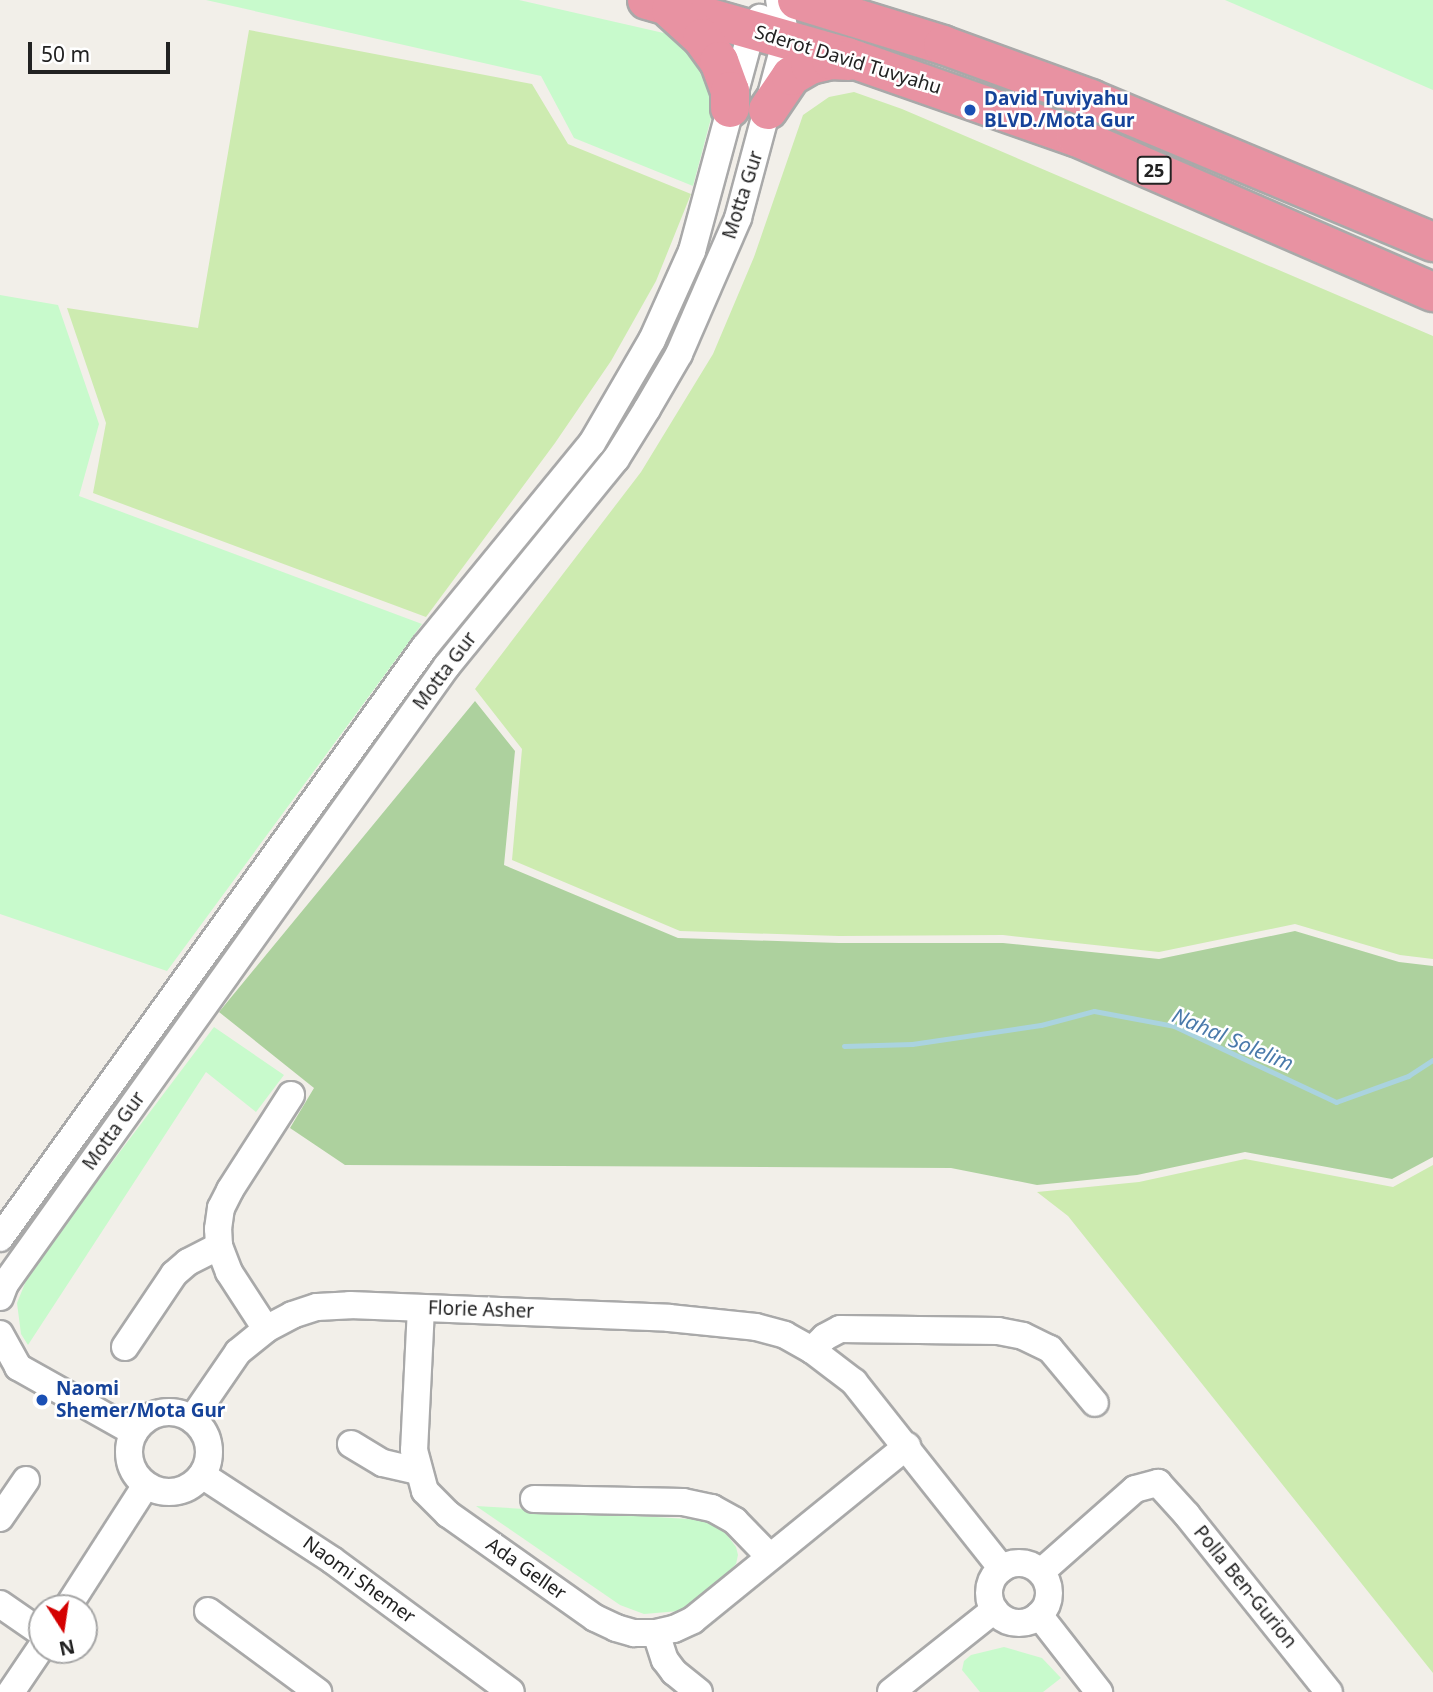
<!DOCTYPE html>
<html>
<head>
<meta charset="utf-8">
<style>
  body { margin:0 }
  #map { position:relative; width:1433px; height:1692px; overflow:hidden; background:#f2efe9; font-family:"Noto Sans",sans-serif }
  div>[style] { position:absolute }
  .grass>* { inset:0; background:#cdebb0 }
  .forest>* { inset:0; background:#add19e }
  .park>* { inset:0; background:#c8facc }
  .stream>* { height:5px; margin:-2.5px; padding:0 2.5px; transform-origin:2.5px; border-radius:2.5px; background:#aad3df }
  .roads { filter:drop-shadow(2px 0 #a9a9a9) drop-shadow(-2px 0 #a9a9a9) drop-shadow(0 2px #a9a9a9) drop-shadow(0 -2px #a9a9a9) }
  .minor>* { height:26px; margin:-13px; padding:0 13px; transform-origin:13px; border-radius:13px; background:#fff }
  .minor>.ring { margin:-13px; padding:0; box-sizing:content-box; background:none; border:26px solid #fff; border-radius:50% }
  .highway>* { height:38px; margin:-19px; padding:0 19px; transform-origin:19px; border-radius:19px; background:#e892a2 }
  .dots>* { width:19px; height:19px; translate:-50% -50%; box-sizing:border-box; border:4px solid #fff; border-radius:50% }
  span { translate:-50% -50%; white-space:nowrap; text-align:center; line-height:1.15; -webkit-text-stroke:5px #fff; paint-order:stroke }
  .shield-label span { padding:2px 5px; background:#fff; border:2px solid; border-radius:5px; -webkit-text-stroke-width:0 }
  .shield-label { font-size:18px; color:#222; font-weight:700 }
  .street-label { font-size:19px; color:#222 }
  .transit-label { font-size:19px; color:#164399; font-weight:700 }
  .left { translate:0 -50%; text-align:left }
  .water-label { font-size:21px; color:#4a7aab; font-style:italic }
  .north { position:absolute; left:28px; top:1594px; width:70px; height:70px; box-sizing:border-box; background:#fff; border:2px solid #a7a7a7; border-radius:50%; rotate:168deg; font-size:19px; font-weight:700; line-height:28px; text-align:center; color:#222 }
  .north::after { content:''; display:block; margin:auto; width:24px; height:32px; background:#d40000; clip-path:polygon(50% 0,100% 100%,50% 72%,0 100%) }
  .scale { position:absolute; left:28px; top:42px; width:142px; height:32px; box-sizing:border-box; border:4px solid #222; border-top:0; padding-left:9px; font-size:21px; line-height:24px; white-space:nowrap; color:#222; -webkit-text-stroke:5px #fff; paint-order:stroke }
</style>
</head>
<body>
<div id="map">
  <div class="grass">
    <div style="clip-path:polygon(249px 30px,532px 84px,568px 144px,691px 194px,656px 281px,611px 361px,555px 443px,426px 617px,93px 493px,106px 423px,67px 308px,198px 328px)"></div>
    <div style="clip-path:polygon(854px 92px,902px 109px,1433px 336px,1433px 959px,1400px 955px,1295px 924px,1159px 952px,1003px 935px,839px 936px,680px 931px,512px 860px,522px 749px,475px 689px,641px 472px,713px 354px,754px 257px,803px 115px,829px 97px)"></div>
    <div style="clip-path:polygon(1245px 1159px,1393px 1187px,1433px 1165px,1433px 1673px,1068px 1216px,1037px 1192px,1139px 1182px)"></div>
  </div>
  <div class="forest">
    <div style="clip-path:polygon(475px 701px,515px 751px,504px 865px,678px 938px,839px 943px,1003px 943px,1159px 959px,1295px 931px,1399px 962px,1433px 966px,1433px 1157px,1392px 1179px,1245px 1152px,1137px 1175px,1037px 1185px,951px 1168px,345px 1165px,290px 1128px,314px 1088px,219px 1012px)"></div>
  </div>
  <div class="park">
    <div style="clip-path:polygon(206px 0,519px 0,668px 34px,692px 48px,713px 73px,715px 103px,693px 186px,574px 138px,541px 76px)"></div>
    <div style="clip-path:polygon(1225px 0,1433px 0,1433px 90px)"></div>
    <div style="clip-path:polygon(0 295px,58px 305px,99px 424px,79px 496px,422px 624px,167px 971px,0 914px)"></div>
    <div style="clip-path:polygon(214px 1027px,284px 1075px,256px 1112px,206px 1072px,28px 1345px,21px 1334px,17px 1303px,30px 1271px)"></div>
    <div style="clip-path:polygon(476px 1506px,704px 1520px,721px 1527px,736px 1547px,738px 1555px,736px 1564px,708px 1593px,679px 1611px,644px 1614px,620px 1605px)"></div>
    <div style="clip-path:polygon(1004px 1647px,1042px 1658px,1061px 1678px,1043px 1692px,980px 1692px,962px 1670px,964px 1661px,971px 1655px)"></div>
  </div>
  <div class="stream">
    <div style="left:844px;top:1046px;width:68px;rotate:-1.7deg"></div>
    <div style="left:912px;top:1044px;width:130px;rotate:-8.4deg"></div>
    <div style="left:1041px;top:1025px;width:55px;rotate:-14.8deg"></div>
    <div style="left:1094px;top:1011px;width:81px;rotate:10.6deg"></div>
    <div style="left:1174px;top:1026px;width:179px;rotate:25.1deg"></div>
    <div style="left:1336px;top:1102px;width:77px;rotate:-19.9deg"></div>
    <div style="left:1408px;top:1076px;width:30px;rotate:-33deg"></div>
  </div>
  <div class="roads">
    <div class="minor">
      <div style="left:0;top:1238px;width:727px;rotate:-54.3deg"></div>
      <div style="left:424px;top:648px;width:265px;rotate:-50.7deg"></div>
      <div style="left:592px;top:443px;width:119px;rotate:-59.8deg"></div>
      <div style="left:652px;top:340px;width:98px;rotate:-65.8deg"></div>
      <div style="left:692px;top:251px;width:230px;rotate:-74.9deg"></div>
      <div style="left:752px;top:29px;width:14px;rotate:-54deg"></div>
      <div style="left:0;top:1297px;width:14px;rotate:-69deg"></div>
      <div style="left:5px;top:1284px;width:760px;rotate:-54.43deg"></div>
      <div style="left:447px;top:666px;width:267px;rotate:-50.8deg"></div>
      <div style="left:616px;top:459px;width:59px;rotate:-58.2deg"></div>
      <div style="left:647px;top:409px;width:64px;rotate:-59.8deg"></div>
      <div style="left:679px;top:354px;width:148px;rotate:-66.5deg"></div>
      <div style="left:738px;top:218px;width:185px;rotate:-75deg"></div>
      <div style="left:786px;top:39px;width:40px;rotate:-100deg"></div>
      <div style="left:421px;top:1308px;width:142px;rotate:92.8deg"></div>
      <div style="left:414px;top:1450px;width:42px;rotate:75deg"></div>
      <div style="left:425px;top:1491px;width:33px;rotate:45deg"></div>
      <div style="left:448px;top:1514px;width:180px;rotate:35.3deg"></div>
      <div style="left:595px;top:1618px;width:23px;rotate:25deg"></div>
      <div style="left:616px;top:1628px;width:19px;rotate:16deg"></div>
      <div style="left:634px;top:1633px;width:22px"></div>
      <div style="left:656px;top:1633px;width:18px;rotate:-13deg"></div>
      <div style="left:674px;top:1629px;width:21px;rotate:-25deg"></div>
      <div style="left:693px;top:1620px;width:276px;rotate:-39.1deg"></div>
      <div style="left:266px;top:1329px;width:68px;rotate:-123deg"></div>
      <div style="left:229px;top:1272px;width:28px;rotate:-111deg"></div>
      <div style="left:219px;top:1246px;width:17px;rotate:-93deg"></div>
      <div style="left:218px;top:1229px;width:21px;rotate:-82deg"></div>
      <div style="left:221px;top:1208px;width:20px;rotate:-63deg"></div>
      <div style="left:230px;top:1190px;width:113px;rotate:-57.3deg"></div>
      <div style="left:0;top:1334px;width:38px;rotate:61deg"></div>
      <div style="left:18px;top:1367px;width:133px;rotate:29.3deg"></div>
      <div style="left:125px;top:1347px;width:88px;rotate:-56.1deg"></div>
      <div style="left:174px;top:1274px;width:18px;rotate:-41deg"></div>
      <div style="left:188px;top:1262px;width:35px;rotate:-27deg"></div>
      <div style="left:812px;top:1350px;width:18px;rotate:-45deg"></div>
      <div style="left:825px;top:1337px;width:17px;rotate:-28deg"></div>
      <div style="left:840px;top:1329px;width:158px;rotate:0.7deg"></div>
      <div style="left:998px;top:1331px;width:25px;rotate:11deg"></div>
      <div style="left:1023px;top:1336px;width:30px;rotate:26deg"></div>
      <div style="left:1050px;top:1349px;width:70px;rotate:50.2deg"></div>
      <div class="ring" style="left:129px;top:1412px;width:54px;height:54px"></div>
      <div style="left:192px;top:1419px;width:81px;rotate:-55.5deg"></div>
      <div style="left:238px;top:1352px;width:36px;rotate:-39deg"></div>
      <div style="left:266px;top:1329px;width:30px;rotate:-28deg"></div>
      <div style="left:292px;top:1315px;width:26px;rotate:-18deg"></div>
      <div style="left:317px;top:1307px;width:33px;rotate:-3deg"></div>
      <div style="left:350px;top:1305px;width:319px;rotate:2.3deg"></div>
      <div style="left:669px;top:1318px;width:87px;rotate:5.9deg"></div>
      <div style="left:756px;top:1327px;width:30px;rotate:15deg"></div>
      <div style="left:785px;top:1335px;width:31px;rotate:29deg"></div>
      <div style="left:812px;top:1350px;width:53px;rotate:37.3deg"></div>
      <div style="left:854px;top:1382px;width:238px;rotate:51.6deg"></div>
      <div style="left:351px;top:1444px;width:37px;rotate:31deg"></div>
      <div style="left:383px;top:1463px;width:36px;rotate:13deg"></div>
      <div style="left:202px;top:1475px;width:155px;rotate:33.2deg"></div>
      <div style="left:332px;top:1560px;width:222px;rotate:36.4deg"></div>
      <div style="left:534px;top:1499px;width:149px;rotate:1.2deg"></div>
      <div style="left:683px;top:1502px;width:30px;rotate:12deg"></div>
      <div style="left:712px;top:1508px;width:26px;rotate:29deg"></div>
      <div style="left:735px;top:1521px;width:50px;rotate:45.8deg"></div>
      <div style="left:0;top:1518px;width:46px;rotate:-55.6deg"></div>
      <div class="ring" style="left:989px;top:1563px;width:34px;height:34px"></div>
      <div style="left:1041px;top:1572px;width:125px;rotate:-41.4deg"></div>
      <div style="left:1135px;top:1489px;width:24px;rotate:-15deg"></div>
      <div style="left:1158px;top:1483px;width:43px;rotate:47.8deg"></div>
      <div style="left:1187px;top:1515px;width:227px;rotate:51.3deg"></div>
      <div style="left:0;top:1604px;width:51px;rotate:34.6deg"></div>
      <div style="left:67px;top:1608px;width:146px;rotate:-57.3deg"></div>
      <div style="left:208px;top:1611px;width:137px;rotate:36.4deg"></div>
      <div style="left:1039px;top:1615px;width:98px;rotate:52.1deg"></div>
      <div style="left:656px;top:1633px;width:28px;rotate:72deg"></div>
      <div style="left:665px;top:1660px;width:15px;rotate:53deg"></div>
      <div style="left:674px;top:1672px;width:32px;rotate:39deg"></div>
      <div style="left:11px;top:1692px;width:55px;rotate:-56deg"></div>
      <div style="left:891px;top:1692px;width:132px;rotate:-38.5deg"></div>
    </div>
    <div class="highway">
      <div style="left:647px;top:0;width:208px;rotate:15.9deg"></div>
      <div style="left:847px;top:57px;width:243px;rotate:19.3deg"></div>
      <div style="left:1076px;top:137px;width:389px;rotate:23.5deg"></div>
      <div style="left:797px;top:0;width:153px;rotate:17.1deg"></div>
      <div style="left:943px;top:45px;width:158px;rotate:20deg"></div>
      <div style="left:1091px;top:99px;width:371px;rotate:22.7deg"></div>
      <div style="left:671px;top:10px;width:42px;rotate:42.1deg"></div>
      <div style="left:702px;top:38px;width:29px;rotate:54deg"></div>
      <div style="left:719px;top:61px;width:32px;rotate:70deg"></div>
      <div style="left:730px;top:91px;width:17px;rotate:90deg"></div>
      <div style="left:768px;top:110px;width:41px;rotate:-55.9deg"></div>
      <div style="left:791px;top:76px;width:22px;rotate:-30deg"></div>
      <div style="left:810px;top:65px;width:22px;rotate:-13deg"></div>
      <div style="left:831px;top:60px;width:18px;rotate:3deg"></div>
    </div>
  </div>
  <div class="dots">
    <div style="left:970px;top:110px;background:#1a4fb4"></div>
    <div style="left:42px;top:1400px;background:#1a4fb4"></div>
  </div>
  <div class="shield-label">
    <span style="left:1154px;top:170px">25</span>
  </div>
  <div class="street-label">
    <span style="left:848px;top:60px;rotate:17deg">Sderot David Tuvyahu</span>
    <span style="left:743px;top:195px;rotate:-72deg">Motta Gur</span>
    <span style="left:445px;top:671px;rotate:-53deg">Motta Gur</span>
    <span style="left:114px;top:1131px;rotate:-54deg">Motta Gur</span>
    <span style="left:481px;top:1310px;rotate:2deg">Florie Asher</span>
    <span style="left:526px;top:1569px;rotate:35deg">Ada Geller</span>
    <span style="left:359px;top:1580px;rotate:36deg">Naomi Shemer</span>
    <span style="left:1245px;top:1587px;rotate:51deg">Polla Ben-Gurion</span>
  </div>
  <div class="transit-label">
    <span class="left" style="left:984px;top:110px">David Tuviyahu<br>BLVD./Mota Gur</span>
    <span class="left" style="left:56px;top:1400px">Naomi<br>Shemer/Mota Gur</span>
  </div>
  <div class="water-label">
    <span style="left:1233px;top:1039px;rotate:23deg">Nahal Solelim</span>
  </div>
  <div class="north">N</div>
  <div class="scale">50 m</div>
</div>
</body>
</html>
